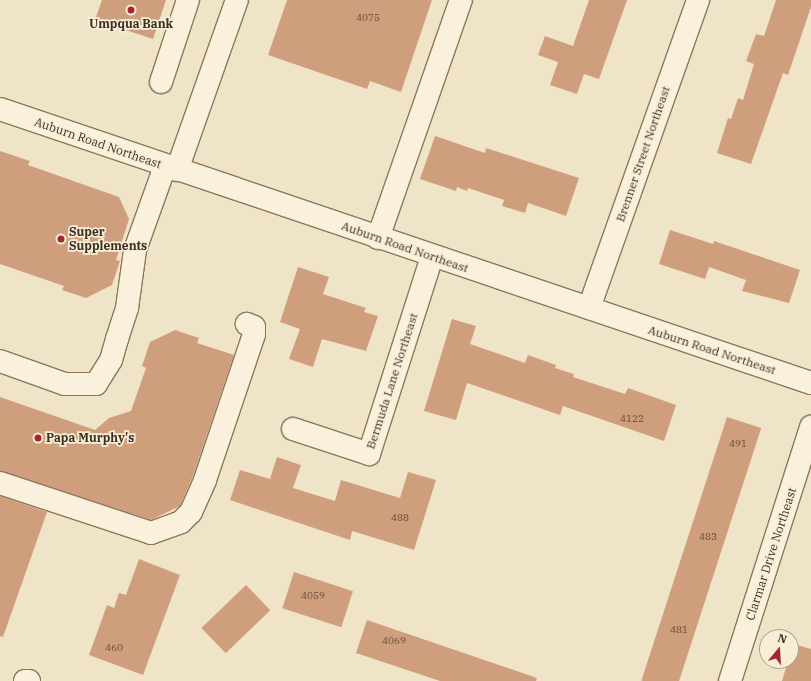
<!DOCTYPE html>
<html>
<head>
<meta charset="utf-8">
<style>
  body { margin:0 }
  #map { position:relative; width:811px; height:681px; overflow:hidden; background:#f0e4c8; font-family:"IBM Plex Serif",serif }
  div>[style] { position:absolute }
  .building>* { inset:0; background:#cf9f7d; transform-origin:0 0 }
  .roads { filter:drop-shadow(1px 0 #8d765c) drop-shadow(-1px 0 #8d765c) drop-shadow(0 1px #8d765c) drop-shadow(0 -1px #8d765c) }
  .minor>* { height:22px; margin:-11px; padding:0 11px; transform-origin:11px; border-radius:11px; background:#faf1dc }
  .dots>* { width:11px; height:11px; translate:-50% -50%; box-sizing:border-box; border:2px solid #f7eed8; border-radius:50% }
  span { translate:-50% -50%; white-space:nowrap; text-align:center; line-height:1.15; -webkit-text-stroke:3.5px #f7eed8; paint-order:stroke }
  .number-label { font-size:10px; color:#624a37 }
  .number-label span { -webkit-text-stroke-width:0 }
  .poi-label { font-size:12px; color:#3d2e20; font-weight:700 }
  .left { translate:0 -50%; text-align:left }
  .street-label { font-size:12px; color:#3d2e20 }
  .north { position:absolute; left:759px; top:629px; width:40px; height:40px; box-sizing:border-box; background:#f7eed8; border:1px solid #ada18e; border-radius:50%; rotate:18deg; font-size:11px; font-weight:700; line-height:16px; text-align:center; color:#3d2e20 }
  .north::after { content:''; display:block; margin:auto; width:14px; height:18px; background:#9e2a2b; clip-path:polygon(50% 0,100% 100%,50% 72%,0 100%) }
</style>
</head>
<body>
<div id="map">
  <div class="building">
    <div style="clip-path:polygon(102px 0,166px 0,153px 39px,95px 20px)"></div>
    <div style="clip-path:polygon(287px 0,432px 0,401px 92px,370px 81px,367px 89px,268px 55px)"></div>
    <div style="clip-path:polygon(589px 0,627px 0,599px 79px,584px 74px,577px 94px,550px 85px,558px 62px,538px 55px,545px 36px,573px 46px)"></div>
    <div style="clip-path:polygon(776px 0,811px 0,811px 7px,788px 75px,783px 73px,751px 164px,717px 153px,728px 118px,731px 119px,738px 98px,743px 100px,754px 64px,746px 61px,756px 34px,764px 36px)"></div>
    <div style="clip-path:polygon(435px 136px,485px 153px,486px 148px,579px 178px,566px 216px,528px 203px,525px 213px,502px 206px,504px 200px,468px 188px,467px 191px,457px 187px,456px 191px,420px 179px)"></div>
    <div style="clip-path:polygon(0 151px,30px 161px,28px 165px,119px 197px,129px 219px,116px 260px,120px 261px,112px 285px,86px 298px,62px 290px,64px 286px,0 264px)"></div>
    <div style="clip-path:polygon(670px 230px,713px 244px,714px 241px,800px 270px,789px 303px,742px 291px,746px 280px,709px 267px,705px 279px,659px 264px)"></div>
    <div style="clip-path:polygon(298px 267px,329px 277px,323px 294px,366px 308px,364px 312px,378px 316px,366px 351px,322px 339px,313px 367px,289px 359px,300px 329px,280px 322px)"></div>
    <div style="clip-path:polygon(452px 319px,476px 326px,470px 344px,525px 363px,528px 355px,556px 365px,555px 368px,574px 374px,573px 377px,625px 394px,628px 388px,676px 405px,664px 441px,563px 406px,560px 415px,467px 383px,456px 420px,424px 411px)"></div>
    <div style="clip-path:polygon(175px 330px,199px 338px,197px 343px,234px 355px,193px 476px,180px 506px,151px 520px,0 471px,0 397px,95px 430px,109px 418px,131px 411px,146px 368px,142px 366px,150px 342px)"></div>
    <div style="left:727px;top:417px;width:36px;height:277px;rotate:18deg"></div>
    <div style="clip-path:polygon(277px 457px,301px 465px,293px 488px,335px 501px,341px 480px,400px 498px,408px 472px,436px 480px,414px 550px,352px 531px,350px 540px,230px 500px,240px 470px,270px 479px)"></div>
    <div style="clip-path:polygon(0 496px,47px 512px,3px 637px,0 636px)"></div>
    <div style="clip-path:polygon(139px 559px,180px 575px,143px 675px,89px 655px,107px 605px,114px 608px,119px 593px,126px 595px)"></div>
    <div style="left:294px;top:572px;width:62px;height:38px;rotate:18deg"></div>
    <div style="left:246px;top:585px;width:35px;height:62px;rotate:46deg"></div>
    <div style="clip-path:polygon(367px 620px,537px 678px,536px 681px,440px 681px,356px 653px)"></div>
    <div style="clip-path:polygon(793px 644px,811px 649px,811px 681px,782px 681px,788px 661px,791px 661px)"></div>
  </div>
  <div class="roads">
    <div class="minor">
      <div style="left:161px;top:82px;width:86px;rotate:-71.8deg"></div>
      <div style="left:0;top:109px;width:856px;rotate:18.67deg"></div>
      <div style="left:177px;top:170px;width:180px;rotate:-70.6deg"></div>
      <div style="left:378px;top:238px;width:252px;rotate:-70.8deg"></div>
      <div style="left:589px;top:308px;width:327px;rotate:-70.5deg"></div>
      <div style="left:0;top:361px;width:69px;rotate:19.5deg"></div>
      <div style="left:65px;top:384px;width:31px"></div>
      <div style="left:96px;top:384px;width:28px;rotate:-58deg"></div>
      <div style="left:111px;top:360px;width:22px;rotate:-74deg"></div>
      <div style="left:117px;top:339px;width:33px;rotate:-72deg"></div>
      <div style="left:127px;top:308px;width:59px;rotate:-82.1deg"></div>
      <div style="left:135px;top:250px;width:89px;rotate:-70.3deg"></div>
      <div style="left:293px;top:429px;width:80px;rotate:18.2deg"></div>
      <div style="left:369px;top:454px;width:208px;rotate:-72.3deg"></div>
      <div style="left:0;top:483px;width:159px;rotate:18.3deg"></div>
      <div style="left:151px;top:533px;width:32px;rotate:-20deg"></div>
      <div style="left:181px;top:522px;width:14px;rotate:-45deg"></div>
      <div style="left:191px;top:512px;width:35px;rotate:-66deg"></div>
      <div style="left:205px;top:480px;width:154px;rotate:-71.4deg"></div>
      <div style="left:254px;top:334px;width:7px;rotate:-90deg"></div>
      <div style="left:254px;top:327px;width:8px;rotate:-157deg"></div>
      <div style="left:25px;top:681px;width:4px"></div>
      <div style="left:730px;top:681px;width:267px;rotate:-72.3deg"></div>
    </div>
  </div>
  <div class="dots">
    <div style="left:131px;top:10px;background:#9e2a2b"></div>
    <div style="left:61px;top:239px;background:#9e2a2b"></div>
    <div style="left:38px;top:438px;background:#9e2a2b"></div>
  </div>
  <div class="number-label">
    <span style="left:368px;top:18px">4075</span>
    <span style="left:632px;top:419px">4122</span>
    <span style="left:738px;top:444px">491</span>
    <span style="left:400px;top:518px">488</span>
    <span style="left:708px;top:537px">483</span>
    <span style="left:313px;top:596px">4059</span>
    <span style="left:679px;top:630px">481</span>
    <span style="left:394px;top:641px">4069</span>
    <span style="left:114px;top:648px">460</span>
  </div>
  <div class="poi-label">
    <span style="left:131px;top:24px">Umpqua Bank</span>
    <span class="left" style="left:69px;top:239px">Super<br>Supplements</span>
    <span class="left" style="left:46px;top:438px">Papa Murphy's</span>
  </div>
  <div class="street-label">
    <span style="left:98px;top:143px;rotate:19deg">Auburn Road Northeast</span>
    <span style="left:643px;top:154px;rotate:-71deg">Brenner Street Northeast</span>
    <span style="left:405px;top:247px;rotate:19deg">Auburn Road Northeast</span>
    <span style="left:712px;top:350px;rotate:18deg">Auburn Road Northeast</span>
    <span style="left:392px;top:381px;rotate:-72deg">Bermuda Lane Northeast</span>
    <span style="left:771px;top:554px;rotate:-72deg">Clarmar Drive Northeast</span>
  </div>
  <div class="north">N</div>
</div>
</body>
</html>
